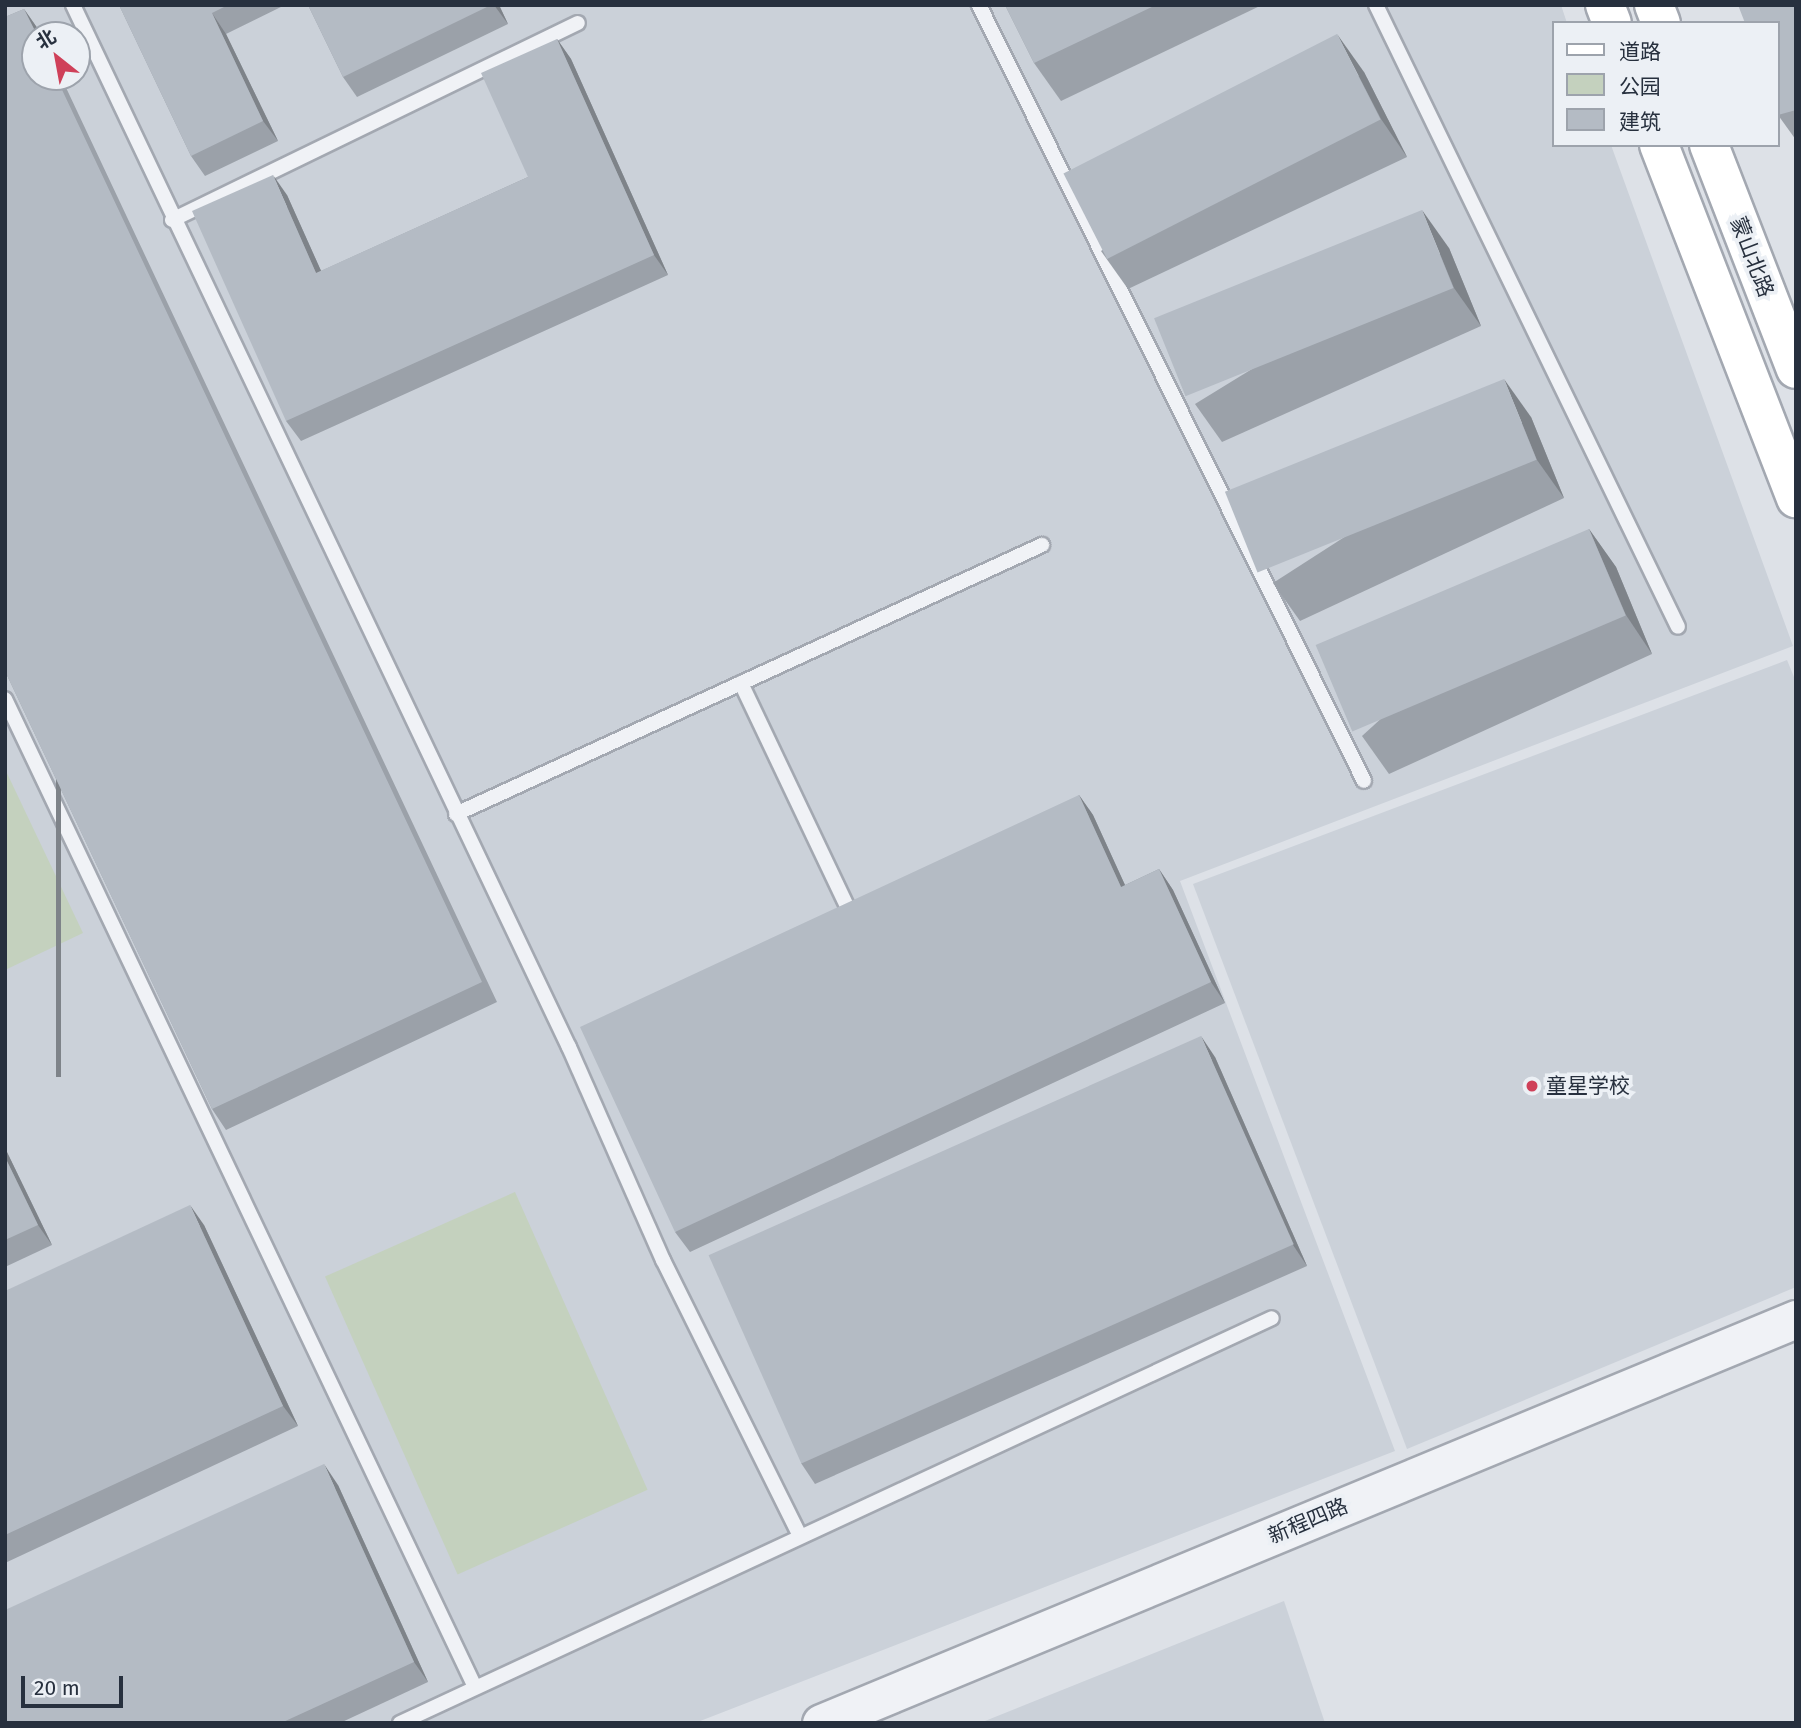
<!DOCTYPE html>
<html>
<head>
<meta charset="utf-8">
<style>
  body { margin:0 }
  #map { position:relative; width:1801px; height:1728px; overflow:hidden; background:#dde1e7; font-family:"Fira Sans","Noto Sans SC",sans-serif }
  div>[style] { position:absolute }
  .built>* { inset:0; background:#cbd1d9 }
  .green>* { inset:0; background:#c4d1be; transform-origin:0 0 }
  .roads { filter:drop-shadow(2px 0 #a3a8b1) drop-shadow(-2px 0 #a3a8b1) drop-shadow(0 2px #a3a8b1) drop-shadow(0 -2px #a3a8b1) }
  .service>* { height:14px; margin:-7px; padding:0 7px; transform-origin:7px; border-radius:7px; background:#f0f2f6 }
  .tertiary>* { height:37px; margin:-18.5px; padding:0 18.5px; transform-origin:18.5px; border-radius:18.5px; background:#f0f2f6 }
  .primary>* { height:38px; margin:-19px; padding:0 19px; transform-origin:19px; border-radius:19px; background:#fff }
  .wall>* { inset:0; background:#9ba1a9 }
  .shaded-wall>* { inset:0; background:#7e8389; transform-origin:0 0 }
  .building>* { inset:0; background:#b4bbc4; transform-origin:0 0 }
  .dots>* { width:19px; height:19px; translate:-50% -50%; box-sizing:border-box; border:4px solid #ecf0f5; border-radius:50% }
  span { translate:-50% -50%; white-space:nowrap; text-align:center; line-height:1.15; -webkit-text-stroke:7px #ecf0f5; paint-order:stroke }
  .street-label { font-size:21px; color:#27303e }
  .poi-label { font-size:21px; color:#27303e }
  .left { translate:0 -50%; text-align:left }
  .frame { position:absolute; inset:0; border:7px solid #27303e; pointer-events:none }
  .legend { position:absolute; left:1552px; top:21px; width:228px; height:126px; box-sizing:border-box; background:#ecf0f5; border:2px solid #9da3ac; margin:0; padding:9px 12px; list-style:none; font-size:21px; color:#27303e }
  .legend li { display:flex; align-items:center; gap:14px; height:35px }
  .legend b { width:35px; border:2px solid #9da3ac }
  .north { position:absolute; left:21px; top:21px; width:70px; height:70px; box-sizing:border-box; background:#ecf0f5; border:2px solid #9da3ac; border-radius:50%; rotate:329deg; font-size:19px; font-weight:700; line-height:28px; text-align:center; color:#27303e }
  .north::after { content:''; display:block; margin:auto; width:24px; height:32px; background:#cf4059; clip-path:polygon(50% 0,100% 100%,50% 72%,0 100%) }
  .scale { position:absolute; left:21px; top:1676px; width:102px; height:32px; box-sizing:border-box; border:4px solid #27303e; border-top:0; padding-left:9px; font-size:21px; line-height:24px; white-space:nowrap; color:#27303e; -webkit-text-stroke:5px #ecf0f5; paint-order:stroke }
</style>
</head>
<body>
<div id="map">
  <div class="built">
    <div style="clip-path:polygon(evenodd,5px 5px,1561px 5px,1567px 23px,1554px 23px,1554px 145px,1611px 145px,1793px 646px,1180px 881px,1395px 1451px,695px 1723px,5px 1723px,5px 5px,35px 35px,77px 35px,77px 77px,35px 77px,35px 35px)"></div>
    <div style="clip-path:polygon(1787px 660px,1796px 682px,1796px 1287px,1407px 1449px,1193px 884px)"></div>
    <div style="clip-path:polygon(1284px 1601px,1325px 1723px,980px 1723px)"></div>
  </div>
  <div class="green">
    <div style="clip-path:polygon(5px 769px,83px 933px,5px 970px)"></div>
    <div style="left:515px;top:1192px;width:326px;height:208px;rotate:66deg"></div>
  </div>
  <div class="roads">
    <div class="service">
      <div style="left:73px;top:5px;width:1154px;rotate:64.55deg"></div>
      <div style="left:569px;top:1047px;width:233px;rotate:66.2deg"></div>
      <div style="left:663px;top:1260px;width:306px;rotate:63.6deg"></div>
      <div style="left:979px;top:5px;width:866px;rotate:63.61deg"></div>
      <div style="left:1376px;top:5px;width:691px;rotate:64.1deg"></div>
      <div style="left:172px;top:220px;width:451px;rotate:-25.9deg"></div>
      <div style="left:741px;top:683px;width:261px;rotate:64.6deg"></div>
      <div style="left:5px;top:699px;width:1094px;rotate:64.56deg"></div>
      <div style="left:456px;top:814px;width:645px;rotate:-24.66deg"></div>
      <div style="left:400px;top:1723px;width:961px;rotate:-24.91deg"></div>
    </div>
    <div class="tertiary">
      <div style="left:821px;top:1723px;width:1055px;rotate:-22.51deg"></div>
    </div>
    <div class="primary">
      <div style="left:1605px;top:5px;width:19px;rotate:69deg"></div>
      <div style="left:1654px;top:5px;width:19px;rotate:69deg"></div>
      <div style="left:1659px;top:145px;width:379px;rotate:68.8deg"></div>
      <div style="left:1709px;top:145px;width:240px;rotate:68.8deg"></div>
    </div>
  </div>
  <div class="wall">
    <div style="clip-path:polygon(119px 5px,285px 5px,226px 34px,278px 141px,205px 176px,191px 156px)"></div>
    <div style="clip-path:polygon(308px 5px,499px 5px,508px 24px,357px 97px,343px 77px)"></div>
    <div style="clip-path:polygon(1005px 5px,1262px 5px,1061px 101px,1034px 63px)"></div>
    <div style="clip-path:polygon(1796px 5px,1796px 140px,1778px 115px)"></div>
    <div style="clip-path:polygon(24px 9px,38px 29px,41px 35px,35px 35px,35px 77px,61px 77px,497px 1002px,226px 1130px,212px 1109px,5px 671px,5px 17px)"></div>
    <div style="clip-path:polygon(557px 39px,571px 59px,668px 275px,301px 441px,286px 421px,287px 195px,321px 271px,528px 177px)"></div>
    <div style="clip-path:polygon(1364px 72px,1407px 157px,1128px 289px,1101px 251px)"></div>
    <div style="clip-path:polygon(1449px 248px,1481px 326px,1222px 442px,1195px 404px)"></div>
    <div style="clip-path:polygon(1531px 417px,1564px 498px,1300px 621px,1273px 583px)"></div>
    <div style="clip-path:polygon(1589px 529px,1616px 567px,1652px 654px,1389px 774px,1362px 736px)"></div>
    <div style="clip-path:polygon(1079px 795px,1093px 815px,1125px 885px,1159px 869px,1173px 890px,1225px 1003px,690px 1252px,675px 1232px)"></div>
    <div style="clip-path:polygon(1215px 1057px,1307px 1266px,815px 1484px,801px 1463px)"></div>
    <div style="clip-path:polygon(5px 1148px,52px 1245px,5px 1267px)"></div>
    <div style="clip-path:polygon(204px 1225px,298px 1426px,5px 1563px,5px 1291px)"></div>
    <div style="clip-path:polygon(338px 1485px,428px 1682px,340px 1723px,5px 1723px)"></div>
  </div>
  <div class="shaded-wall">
    <div style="clip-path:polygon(494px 5px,499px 5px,508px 24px)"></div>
    <div style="clip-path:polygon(24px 9px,38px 29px,41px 35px,37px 35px)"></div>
    <div style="clip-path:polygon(212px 13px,226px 34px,278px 141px,263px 121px)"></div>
    <div style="clip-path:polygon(1337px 34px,1364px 72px,1407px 157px,1381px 119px)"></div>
    <div style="clip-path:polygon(557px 39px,571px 59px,668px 275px,654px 255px)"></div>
    <div style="left:56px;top:77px;width:5px;height:1000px"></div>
    <div style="clip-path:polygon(273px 175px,287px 195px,331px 293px,316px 273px)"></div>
    <div style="clip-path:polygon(1422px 210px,1449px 248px,1481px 326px,1454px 288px)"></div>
    <div style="clip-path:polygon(1504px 379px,1531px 417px,1564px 498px,1537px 460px)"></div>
    <div style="clip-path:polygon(1589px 529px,1616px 567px,1652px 654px,1626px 615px)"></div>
    <div style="clip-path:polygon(1079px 795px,1093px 815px,1135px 907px,1121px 887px)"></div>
    <div style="clip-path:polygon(1159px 869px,1173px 890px,1225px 1003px,1211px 982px)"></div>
    <div style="clip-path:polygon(1201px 1036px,1215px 1057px,1307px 1266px,1293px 1245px)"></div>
    <div style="clip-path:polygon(5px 1148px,52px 1245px,38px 1225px,5px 1157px)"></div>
    <div style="clip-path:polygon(190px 1205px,204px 1225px,298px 1426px,283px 1406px)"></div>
    <div style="clip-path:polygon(324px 1464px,338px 1485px,428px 1682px,414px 1662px)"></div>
  </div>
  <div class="building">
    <div style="clip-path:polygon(119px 5px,228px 5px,212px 13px,263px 121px,191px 156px)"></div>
    <div style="clip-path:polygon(308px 5px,491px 5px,343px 77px)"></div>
    <div style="clip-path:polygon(1005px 5px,1156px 5px,1034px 63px)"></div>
    <div style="clip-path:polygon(1738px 5px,1796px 5px,1796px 110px,1778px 115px,1778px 23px,1745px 23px)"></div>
    <div style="clip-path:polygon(24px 9px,37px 35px,35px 35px,35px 77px,56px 77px,482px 982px,212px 1109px,5px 671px,5px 17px)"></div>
    <div style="left:1337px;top:34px;width:96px;height:307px;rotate:63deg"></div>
    <div style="clip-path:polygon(557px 39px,654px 255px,286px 421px,192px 211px,273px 175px,316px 273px,528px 177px,481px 73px)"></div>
    <div style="left:1422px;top:210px;width:84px;height:289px;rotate:68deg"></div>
    <div style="left:1504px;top:379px;width:87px;height:301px;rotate:68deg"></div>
    <div style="left:1589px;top:529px;width:94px;height:297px;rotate:67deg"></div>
    <div style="clip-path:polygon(1079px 795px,1121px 887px,1159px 869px,1211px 982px,675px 1232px,580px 1027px)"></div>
    <div style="left:1201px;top:1036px;width:228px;height:539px;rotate:66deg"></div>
    <div style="clip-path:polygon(5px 1157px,38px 1225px,5px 1240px)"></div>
    <div style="clip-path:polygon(190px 1205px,283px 1406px,5px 1535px,5px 1291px)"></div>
    <div style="clip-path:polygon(324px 1464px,414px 1662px,281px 1723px,5px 1723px,5px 1610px)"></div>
  </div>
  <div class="dots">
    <div style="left:1532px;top:1086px;background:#cf4059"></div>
  </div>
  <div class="street-label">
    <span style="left:1752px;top:257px;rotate:69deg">蒙山北路</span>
    <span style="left:1308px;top:1521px;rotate:-23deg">新程四路</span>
  </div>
  <div class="poi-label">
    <span class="left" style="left:1546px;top:1086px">童星学校</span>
  </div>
  <div class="frame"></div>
  <ul class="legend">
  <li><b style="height:9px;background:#fff"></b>道路</li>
  <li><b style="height:19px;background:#c4d1be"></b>公园</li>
  <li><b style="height:19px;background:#b4bbc4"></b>建筑</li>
  </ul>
  <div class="north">北</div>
  <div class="scale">20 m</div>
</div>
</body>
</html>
